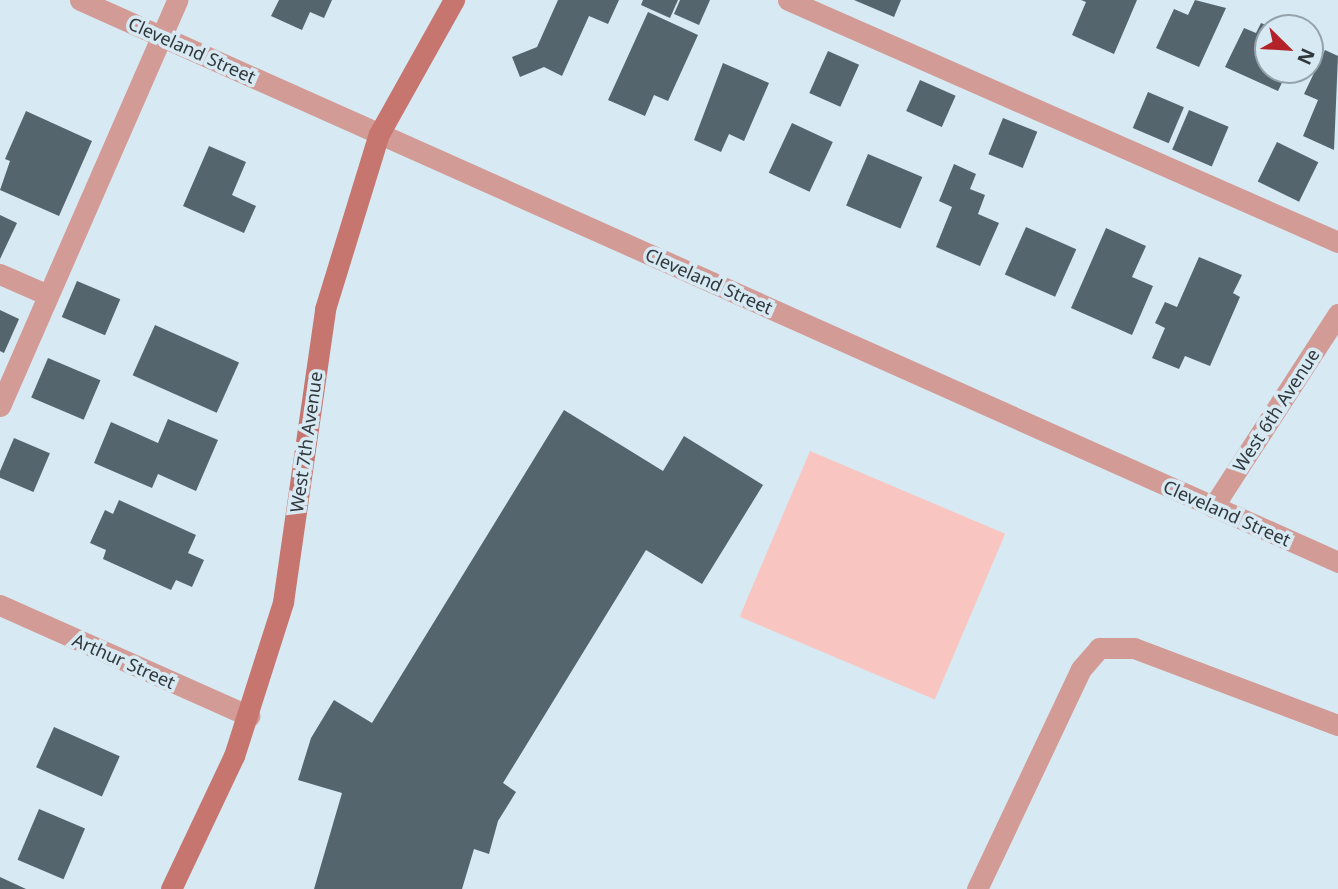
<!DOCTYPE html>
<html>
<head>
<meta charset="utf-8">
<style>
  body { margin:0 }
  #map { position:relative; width:1338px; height:889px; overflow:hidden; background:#d7e9f3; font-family:"Noto Sans",sans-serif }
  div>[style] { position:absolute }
  .green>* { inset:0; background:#f9c5c0; transform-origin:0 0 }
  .building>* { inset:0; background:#55656e; transform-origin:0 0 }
  .lane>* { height:21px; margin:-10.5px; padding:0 10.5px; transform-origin:10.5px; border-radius:10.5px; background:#d39b96 }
  .street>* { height:21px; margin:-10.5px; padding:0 10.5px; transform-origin:10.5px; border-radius:10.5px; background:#d39b96 }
  .secondary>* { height:21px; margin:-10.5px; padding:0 10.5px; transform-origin:10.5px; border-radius:10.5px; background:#c6756f }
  span { translate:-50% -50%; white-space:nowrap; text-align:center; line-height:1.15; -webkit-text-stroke:7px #d7e9f3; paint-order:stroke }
  .street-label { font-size:18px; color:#31383c }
  .north { position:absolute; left:1254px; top:14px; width:70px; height:70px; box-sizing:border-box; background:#d7e9f3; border:2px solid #95a2aa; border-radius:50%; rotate:114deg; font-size:19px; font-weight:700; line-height:28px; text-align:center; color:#31383c }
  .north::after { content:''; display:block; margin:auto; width:24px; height:32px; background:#b32228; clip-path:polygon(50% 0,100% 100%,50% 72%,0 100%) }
</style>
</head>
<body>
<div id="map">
  <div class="green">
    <div style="left:810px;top:451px;width:212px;height:180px;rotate:23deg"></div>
  </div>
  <div class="building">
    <div style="clip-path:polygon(279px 0,332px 0,324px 18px,310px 12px,302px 30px,271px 16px)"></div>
    <div style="clip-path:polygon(558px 0,619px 0,608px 24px,589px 16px,562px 76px,544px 67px,520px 77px,512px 57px,537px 47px)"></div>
    <div style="clip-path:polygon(643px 0,678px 0,670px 18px,641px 5px)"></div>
    <div style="clip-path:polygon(680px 0,710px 0,699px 25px,674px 14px)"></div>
    <div style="clip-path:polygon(854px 0,901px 0,894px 17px)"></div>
    <div style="clip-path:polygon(1081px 0,1137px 0,1114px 54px,1072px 35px,1086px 2px)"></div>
    <div style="clip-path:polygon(1195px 0,1226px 8px,1199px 67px,1156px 48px,1174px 9px,1188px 15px)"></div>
    <div style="clip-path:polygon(648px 12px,698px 35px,668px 101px,654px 95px,645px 116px,608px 100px)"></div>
    <div style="clip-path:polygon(1261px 23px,1273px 28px,1268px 28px,1268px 70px,1288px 70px,1278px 91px,1225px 67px,1244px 28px,1256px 33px)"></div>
    <div style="clip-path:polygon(1325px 50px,1338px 56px,1334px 150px,1303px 136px,1318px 100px,1304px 94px)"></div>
    <div style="left:828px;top:51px;width:34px;height:46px;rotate:24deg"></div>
    <div style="clip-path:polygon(723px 63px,769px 83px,744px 141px,729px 134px,721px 152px,694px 140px)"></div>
    <div style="left:920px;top:80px;width:39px;height:34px;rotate:24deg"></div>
    <div style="left:1148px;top:92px;width:39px;height:39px;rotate:23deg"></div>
    <div style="left:1189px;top:110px;width:43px;height:43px;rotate:23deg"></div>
    <div style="clip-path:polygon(26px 111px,92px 141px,59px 216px,0 190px,10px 161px,5px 159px)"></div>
    <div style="left:1003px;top:118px;width:37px;height:39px;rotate:22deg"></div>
    <div style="left:792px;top:123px;width:45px;height:55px;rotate:25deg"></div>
    <div style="left:1277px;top:142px;width:46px;height:44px;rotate:26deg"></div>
    <div style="clip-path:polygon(209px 146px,246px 162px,232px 195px,256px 206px,244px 233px,183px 206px)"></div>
    <div style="left:868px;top:154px;width:59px;height:56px;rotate:23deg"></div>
    <div style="clip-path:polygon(954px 164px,976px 174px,970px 189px,985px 195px,978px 214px,999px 223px,980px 266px,936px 247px,952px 207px,939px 201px)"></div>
    <div style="clip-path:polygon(0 215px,17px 223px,0 259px)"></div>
    <div style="left:1026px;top:227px;width:55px;height:52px;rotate:24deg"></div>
    <div style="clip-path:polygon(1106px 228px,1146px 246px,1132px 277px,1153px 286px,1132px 335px,1071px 308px)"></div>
    <div style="clip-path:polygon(1199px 257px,1242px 275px,1233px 293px,1240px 297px,1210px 366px,1185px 356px,1179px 369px,1152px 358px,1165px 328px,1155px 323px,1165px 302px,1177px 307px)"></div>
    <div style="left:77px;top:281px;width:47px;height:39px;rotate:23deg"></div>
    <div style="clip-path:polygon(0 310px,19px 319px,4px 353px,0 351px)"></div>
    <div style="left:155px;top:325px;width:92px;height:55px;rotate:24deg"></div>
    <div style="left:48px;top:358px;width:57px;height:43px;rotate:23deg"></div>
    <div style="clip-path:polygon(564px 410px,663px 471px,684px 436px,763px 485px,702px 584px,646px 550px,503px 783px,516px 792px,498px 821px,489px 854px,474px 849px,462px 889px,314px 889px,342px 793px,298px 780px,311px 738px,334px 700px,372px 723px)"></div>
    <div style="clip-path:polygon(168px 419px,218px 440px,196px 491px,158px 474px,152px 488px,94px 463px,111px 422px,158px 443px)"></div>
    <div style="left:14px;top:438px;width:39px;height:42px;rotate:23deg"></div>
    <div style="clip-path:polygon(119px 500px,196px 535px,188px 553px,204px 560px,192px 587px,176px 580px,171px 590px,103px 559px,106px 550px,90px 543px,105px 510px,113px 514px)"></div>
    <div style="left:54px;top:727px;width:72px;height:44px;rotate:24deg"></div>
    <div style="left:39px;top:809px;width:50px;height:55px;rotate:23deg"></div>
    <div style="clip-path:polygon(0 877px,26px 889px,0 889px)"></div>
  </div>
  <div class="lane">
    <div style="left:788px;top:0;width:601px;rotate:23.75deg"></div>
    <div style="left:0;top:274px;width:52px;rotate:23.6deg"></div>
    <div style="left:0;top:406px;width:443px;rotate:-66.4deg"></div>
    <div style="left:977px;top:889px;width:243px;rotate:-64.7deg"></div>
    <div style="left:1081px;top:669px;width:28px;rotate:-49deg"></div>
    <div style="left:1099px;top:648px;width:35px"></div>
    <div style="left:1134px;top:648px;width:218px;rotate:20.7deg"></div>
  </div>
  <div class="street">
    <div style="left:80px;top:0;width:1378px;rotate:24.07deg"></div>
    <div style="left:1213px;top:507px;width:230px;rotate:-57.1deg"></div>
    <div style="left:0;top:605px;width:273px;rotate:24deg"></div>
  </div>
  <div class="secondary">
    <div style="left:171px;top:889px;width:147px;rotate:-64.7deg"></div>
    <div style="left:234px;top:756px;width:162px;rotate:-72.3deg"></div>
    <div style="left:283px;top:602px;width:296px;rotate:-81.8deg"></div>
    <div style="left:325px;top:309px;width:183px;rotate:-72.9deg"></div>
    <div style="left:379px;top:134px;width:154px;rotate:-60.8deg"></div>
  </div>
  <div class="street-label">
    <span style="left:192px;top:50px;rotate:24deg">Cleveland Street</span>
    <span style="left:709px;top:281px;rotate:24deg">Cleveland Street</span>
    <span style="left:1276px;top:410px;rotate:-57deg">West 6th Avenue</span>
    <span style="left:306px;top:442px;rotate:-82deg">West 7th Avenue</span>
    <span style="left:1227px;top:513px;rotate:24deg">Cleveland Street</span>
    <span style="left:124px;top:661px;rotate:24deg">Arthur Street</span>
  </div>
  <div class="north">N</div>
</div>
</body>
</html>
